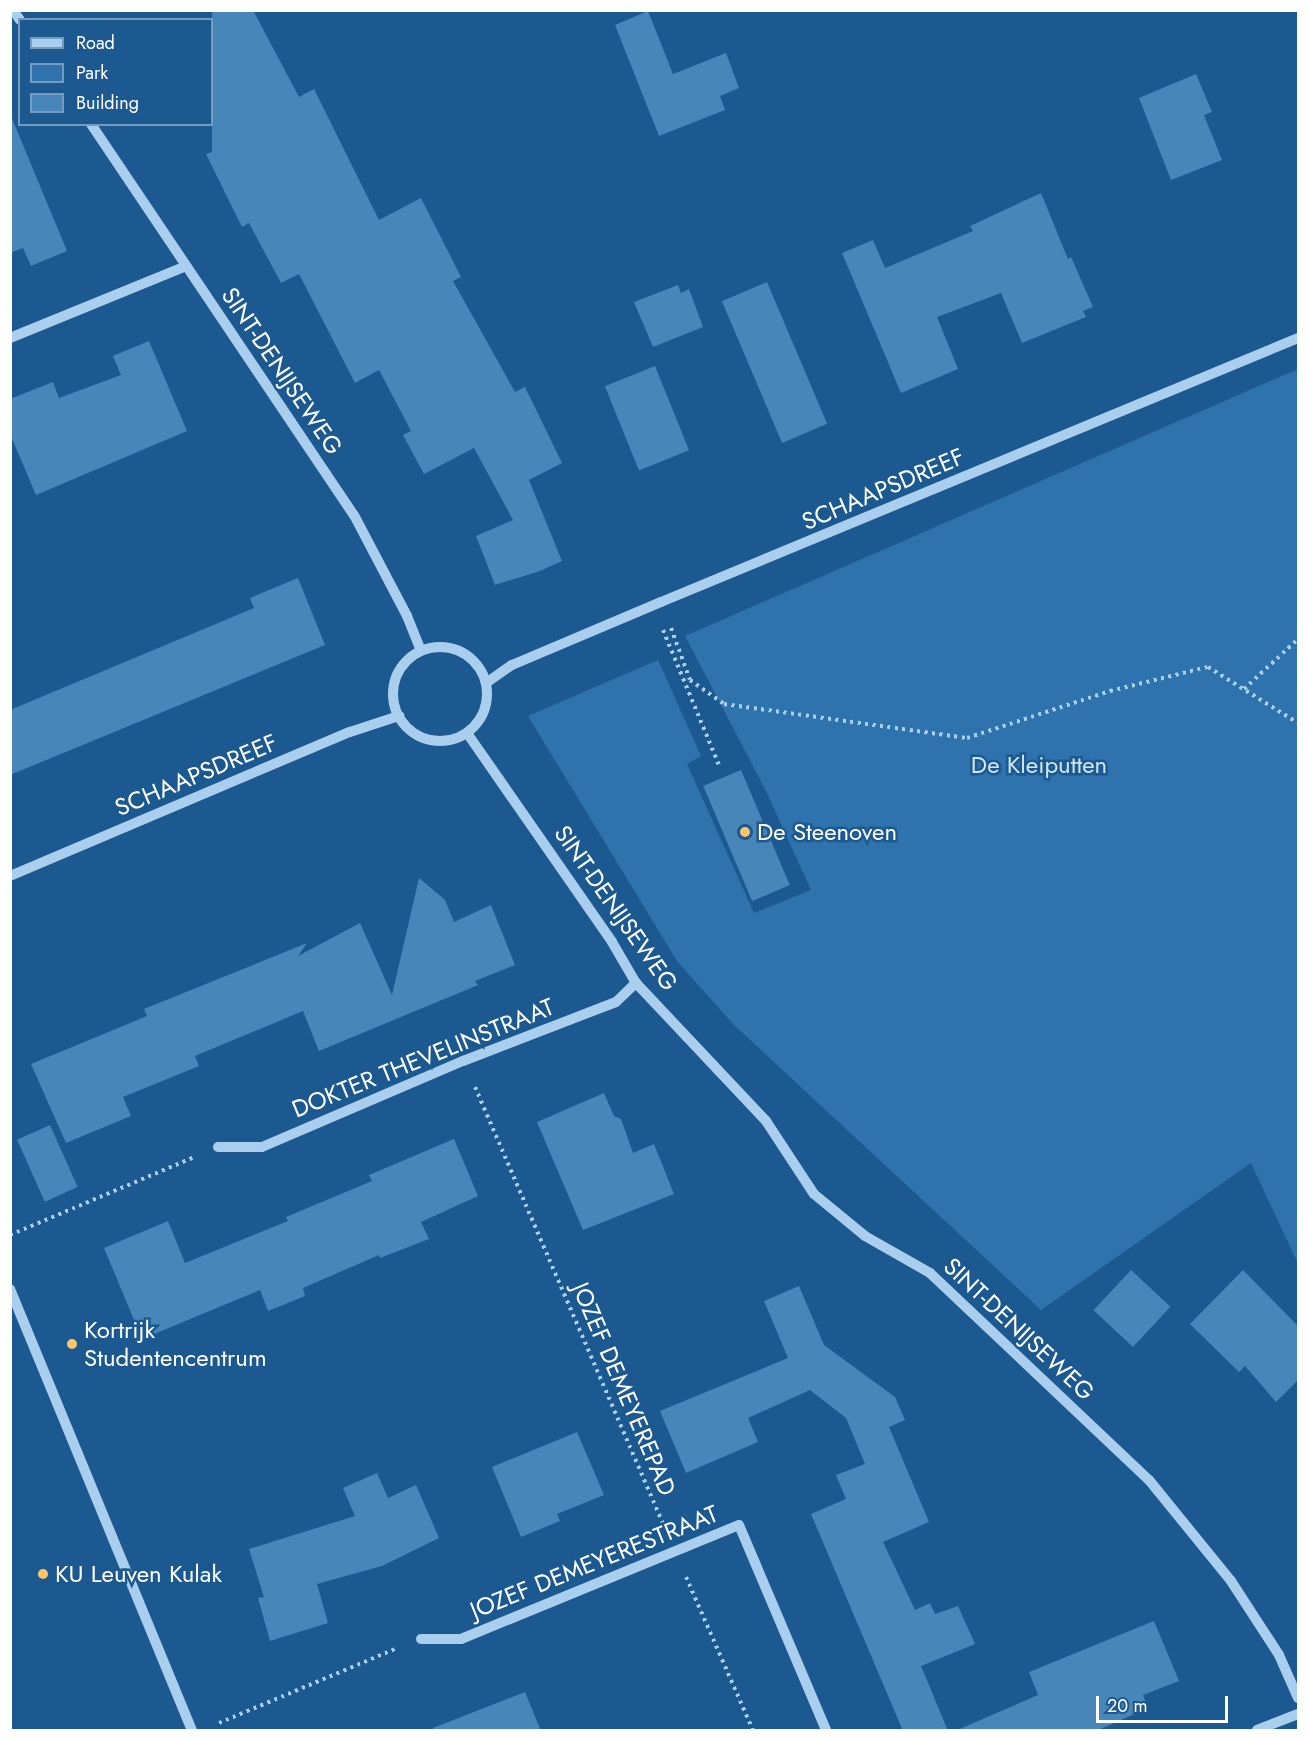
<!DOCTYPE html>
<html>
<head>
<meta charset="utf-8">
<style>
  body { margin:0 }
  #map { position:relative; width:1309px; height:1741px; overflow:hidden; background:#1b5990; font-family:Jost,sans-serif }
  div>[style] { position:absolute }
  .green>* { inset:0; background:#2e73ae }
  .building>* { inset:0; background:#4885b9; transform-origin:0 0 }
  .path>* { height:4px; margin-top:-2px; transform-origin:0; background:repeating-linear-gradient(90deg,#aacfee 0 3px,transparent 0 7.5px) }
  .minor>* { height:10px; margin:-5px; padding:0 5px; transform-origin:5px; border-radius:5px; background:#aacfee }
  .minor>.ring { margin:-5px; padding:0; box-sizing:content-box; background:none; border:10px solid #aacfee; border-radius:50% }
  .dots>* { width:16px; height:16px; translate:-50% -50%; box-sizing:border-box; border:3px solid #1b5990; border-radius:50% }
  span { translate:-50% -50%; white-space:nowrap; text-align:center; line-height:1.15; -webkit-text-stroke:5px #1b5990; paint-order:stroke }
  .street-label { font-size:24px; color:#fff }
  .park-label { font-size:24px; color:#d0e7fa }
  .poi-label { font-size:24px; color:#fff }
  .left { translate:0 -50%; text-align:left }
  .frame { position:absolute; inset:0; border:12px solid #fff; pointer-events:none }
  .legend { position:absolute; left:18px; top:18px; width:195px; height:108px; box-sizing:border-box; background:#1b5990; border:2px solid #769bbc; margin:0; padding:8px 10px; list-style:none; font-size:18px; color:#fff }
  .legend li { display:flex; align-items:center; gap:12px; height:30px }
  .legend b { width:30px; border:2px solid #769bbc }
  .scale { position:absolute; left:1096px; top:1696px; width:132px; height:27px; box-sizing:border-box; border:3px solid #fff; border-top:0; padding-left:8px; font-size:18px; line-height:21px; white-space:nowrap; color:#fff; -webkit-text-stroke:4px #1b5990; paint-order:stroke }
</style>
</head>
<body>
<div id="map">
  <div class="green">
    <div style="clip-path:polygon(1298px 369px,1298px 1264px,1251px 1163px,1041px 1310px,734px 1025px,677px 961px,528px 716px,658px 660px,701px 756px,687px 764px,754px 913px,811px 890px,766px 791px,685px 636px)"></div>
  </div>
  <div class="building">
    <div style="clip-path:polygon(212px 10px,253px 10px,299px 97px,314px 89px,379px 220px,421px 198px,461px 277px,453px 281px,515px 392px,525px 387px,562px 463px,529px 480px,562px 561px,540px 571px,495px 585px,476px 536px,513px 520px,474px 448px,424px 474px,403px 435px,411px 431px,379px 370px,355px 383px,299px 274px,281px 283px,249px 223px,242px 227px,206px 154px,212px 152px)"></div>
    <div style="clip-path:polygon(648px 11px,673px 74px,726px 53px,739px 88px,720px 96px,725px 110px,659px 136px,615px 25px)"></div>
    <div style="clip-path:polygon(1196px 74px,1212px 112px,1204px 115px,1222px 160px,1171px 180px,1139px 98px)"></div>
    <div style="clip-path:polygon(11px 116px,67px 251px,31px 266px,23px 248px,10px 253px)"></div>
    <div style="clip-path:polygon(1041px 193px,1068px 259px,1071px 257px,1093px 307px,1083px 311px,1086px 317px,1022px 343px,1001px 293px,937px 317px,958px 369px,901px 393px,842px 253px,873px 240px,885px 268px,973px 231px,970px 226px)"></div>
    <div style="left:767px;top:282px;width:154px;height:49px;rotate:67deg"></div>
    <div style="clip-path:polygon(678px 285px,681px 293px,689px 289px,703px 327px,653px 347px,634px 302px)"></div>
    <div style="clip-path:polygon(149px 341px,187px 431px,36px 495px,10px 434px,10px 399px,53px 382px,59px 398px,121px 375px,113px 356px)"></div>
    <div style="left:655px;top:366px;width:91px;height:54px;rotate:68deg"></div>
    <div style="clip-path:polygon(298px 578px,325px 645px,10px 775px,10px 710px,254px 608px,250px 598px)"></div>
    <div style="left:741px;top:770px;width:125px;height:41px;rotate:67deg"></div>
    <div style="clip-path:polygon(419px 878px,445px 900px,454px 922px,491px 905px,515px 965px,475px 981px,478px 985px,319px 1051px,303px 1011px,195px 1056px,199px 1066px,123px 1097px,131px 1116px,66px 1143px,31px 1064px,147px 1016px,144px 1009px,307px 943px,298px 956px,360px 923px,392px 995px)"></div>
    <div style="clip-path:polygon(604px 1093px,614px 1116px,621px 1119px,633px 1153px,654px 1144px,674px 1194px,583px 1230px,537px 1122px)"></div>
    <div style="left:50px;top:1125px;width:68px;height:36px;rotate:66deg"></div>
    <div style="clip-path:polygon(454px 1139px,478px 1196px,421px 1222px,429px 1239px,380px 1258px,379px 1255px,303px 1288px,305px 1296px,268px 1311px,260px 1290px,142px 1339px,104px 1248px,168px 1221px,185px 1263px,288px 1221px,286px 1217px,372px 1181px,369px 1175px)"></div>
    <div style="left:1131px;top:1270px;width:54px;height:55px;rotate:43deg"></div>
    <div style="clip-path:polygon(1243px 1270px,1299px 1327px,1299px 1379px,1276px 1402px,1245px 1366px,1239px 1372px,1190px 1324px)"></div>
    <div style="clip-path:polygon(799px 1286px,824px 1345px,895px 1397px,905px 1420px,889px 1427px,929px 1522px,883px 1542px,915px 1610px,930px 1603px,935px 1614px,958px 1606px,975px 1644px,921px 1666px,948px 1731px,903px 1731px,811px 1514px,846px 1499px,836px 1475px,865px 1464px,846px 1418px,810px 1390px,748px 1418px,758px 1442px,686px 1473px,660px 1411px,788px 1358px,764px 1301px)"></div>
    <div style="clip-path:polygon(577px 1432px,604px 1495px,557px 1514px,560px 1521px,521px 1537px,492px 1467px)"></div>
    <div style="clip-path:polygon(377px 1473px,388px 1498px,416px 1485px,439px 1538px,382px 1566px,317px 1584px,328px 1623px,270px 1641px,258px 1598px,264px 1597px,249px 1549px,355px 1516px,343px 1488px)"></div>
    <div style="clip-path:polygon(1154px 1621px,1179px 1681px,1143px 1695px,1148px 1708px,1096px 1731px,955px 1731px,1038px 1695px,1029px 1672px)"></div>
    <div style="clip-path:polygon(525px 1692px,541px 1731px,434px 1731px,433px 1728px)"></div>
  </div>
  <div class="path">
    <div style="left:671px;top:628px;width:55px;rotate:69.9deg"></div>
    <div style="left:690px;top:680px;width:42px;rotate:35.2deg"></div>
    <div style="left:724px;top:704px;width:245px;rotate:8deg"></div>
    <div style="left:967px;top:738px;width:151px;rotate:-18.2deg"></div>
    <div style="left:1110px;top:691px;width:101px;rotate:-13.8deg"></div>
    <div style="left:1208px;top:667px;width:106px;rotate:31.9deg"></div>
    <div style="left:663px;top:630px;width:146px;rotate:67.5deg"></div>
    <div style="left:1244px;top:689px;width:74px;rotate:-42.8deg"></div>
    <div style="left:475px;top:1087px;width:478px;rotate:66.7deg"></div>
    <div style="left:10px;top:1235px;width:198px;rotate:-22.9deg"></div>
    <div style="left:686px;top:1577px;width:167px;rotate:66.4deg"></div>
    <div style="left:219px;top:1723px;width:191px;rotate:-22.8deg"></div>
  </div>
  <div class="minor">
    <div style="left:13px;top:10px;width:12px;rotate:55deg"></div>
    <div style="left:91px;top:124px;width:471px;rotate:56.1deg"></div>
    <div style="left:354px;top:515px;width:114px;rotate:62.3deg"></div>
    <div style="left:407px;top:616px;width:37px;rotate:68deg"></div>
    <div style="left:10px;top:338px;width:190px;rotate:-22.2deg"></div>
    <div class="ring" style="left:393px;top:647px;width:84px;height:84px"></div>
    <div style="left:486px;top:683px;width:32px;rotate:-35deg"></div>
    <div style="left:512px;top:665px;width:162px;rotate:-22.9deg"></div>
    <div style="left:661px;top:602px;width:690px;rotate:-22.51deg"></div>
    <div style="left:467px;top:733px;width:254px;rotate:55.2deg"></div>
    <div style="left:612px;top:942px;width:48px;rotate:59.7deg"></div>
    <div style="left:636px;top:983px;width:190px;rotate:46.7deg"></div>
    <div style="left:766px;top:1121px;width:87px;rotate:56.7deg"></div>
    <div style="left:814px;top:1194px;width:66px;rotate:39.5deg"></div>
    <div style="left:865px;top:1236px;width:75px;rotate:29.6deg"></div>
    <div style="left:930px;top:1273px;width:301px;rotate:43.4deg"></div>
    <div style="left:1149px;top:1480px;width:130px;rotate:50.9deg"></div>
    <div style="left:1231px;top:1581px;width:88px;rotate:57deg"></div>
    <div style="left:1279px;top:1655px;width:47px;rotate:66.2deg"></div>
    <div style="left:10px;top:876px;width:369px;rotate:-23deg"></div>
    <div style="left:350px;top:732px;width:52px;rotate:-18.1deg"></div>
    <div style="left:218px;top:1147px;width:44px"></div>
    <div style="left:262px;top:1147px;width:219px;rotate:-23.2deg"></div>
    <div style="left:463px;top:1061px;width:164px;rotate:-21.1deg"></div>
    <div style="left:616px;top:1002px;width:28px;rotate:-44deg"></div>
    <div style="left:10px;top:1289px;width:477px;rotate:67.6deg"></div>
    <div style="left:421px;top:1639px;width:40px"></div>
    <div style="left:461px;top:1639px;width:300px;rotate:-22.3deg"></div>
    <div style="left:739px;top:1525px;width:223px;rotate:67deg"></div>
    <div style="left:1257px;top:1730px;width:44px;rotate:-21.3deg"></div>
  </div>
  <div class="dots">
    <div style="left:745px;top:832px;background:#ffc668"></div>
    <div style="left:72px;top:1344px;background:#ffc668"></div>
    <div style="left:43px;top:1574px;background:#ffc668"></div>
  </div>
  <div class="street-label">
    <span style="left:282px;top:371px;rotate:56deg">SINT-DENIJSEWEG</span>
    <span style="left:883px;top:489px;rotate:-23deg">SCHAAPSDREEF</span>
    <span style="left:196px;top:775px;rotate:-23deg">SCHAAPSDREEF</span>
    <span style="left:616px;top:908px;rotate:55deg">SINT-DENIJSEWEG</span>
    <span style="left:423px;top:1058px;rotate:-22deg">DOKTER THEVELINSTRAAT</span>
    <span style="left:1019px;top:1329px;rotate:43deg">SINT-DENIJSEWEG</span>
    <span style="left:624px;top:1389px;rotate:67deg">JOZEF DEMEYEREPAD</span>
    <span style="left:594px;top:1562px;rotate:-22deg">JOZEF DEMEYERESTRAAT</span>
  </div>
  <div class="park-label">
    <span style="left:1039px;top:765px">De Kleiputten</span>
  </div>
  <div class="poi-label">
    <span class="left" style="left:757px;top:832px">De Steenoven</span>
    <span class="left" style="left:84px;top:1344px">Kortrijk<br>Studentencentrum</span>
    <span class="left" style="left:55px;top:1574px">KU Leuven Kulak</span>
  </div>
  <div class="frame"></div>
  <ul class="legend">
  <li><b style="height:8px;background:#aacfee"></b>Road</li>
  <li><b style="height:16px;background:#2e73ae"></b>Park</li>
  <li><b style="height:16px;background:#4885b9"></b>Building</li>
  </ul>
  <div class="scale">20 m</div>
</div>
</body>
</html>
